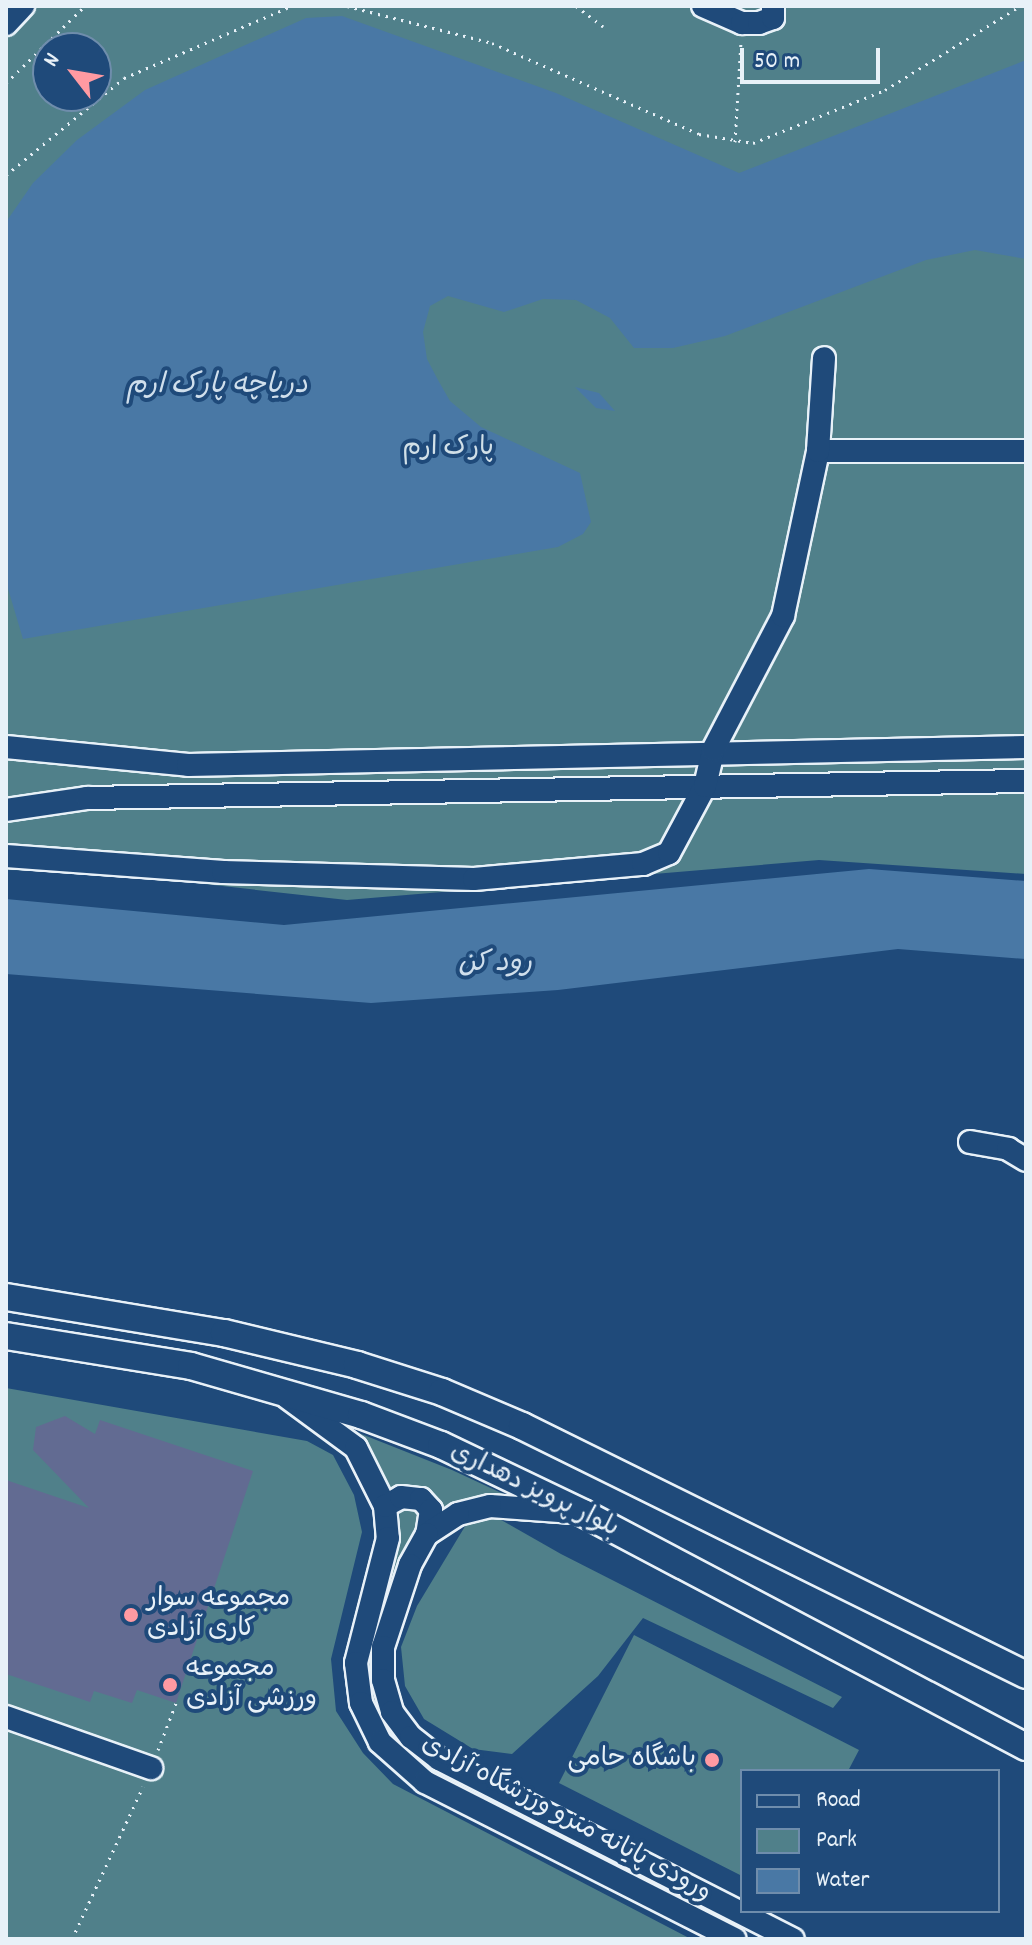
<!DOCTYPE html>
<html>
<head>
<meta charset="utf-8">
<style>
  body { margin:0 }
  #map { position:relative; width:1032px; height:1945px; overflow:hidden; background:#1f4a7a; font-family:Dekko,"Playpen Sans Arabic",sans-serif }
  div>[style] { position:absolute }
  .green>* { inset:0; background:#50808a }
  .water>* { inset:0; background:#4978a5 }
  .building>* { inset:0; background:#626b92 }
  .path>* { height:3px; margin-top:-1.5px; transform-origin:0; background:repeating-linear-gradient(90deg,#e8f1f8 0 2px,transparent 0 8px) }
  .roads { filter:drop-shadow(2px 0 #e8f1f8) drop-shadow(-2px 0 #e8f1f8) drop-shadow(0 2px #e8f1f8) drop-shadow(0 -2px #e8f1f8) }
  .minor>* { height:22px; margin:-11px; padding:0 11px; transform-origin:11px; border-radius:11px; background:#1f4a7a }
  .major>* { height:26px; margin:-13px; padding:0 13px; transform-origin:13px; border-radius:13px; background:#1f4a7a }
  .dots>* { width:22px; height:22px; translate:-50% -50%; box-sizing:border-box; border:4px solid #1f4a7a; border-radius:50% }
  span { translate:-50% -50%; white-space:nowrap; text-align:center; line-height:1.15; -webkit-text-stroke:8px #1f4a7a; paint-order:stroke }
  .park-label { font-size:26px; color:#d1e0e8 }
  .street-label { font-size:26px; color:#e8f1f8 }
  .poi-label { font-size:26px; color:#e8f1f8 }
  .left { translate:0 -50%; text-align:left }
  .right { translate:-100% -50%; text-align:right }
  .water-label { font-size:28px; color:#d0dfec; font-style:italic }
  .frame { position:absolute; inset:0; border:8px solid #e8f1f8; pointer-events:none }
  .legend { position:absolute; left:740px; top:1769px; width:260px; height:144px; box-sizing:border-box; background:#1f4a7a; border:2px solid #6f8dac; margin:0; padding:10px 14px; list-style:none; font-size:24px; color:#e8f1f8 }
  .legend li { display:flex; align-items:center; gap:16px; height:40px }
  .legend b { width:40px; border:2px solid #6f8dac }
  .north { position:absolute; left:32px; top:32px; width:80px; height:80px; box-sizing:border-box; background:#1f4a7a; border:2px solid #6f8dac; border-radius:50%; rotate:301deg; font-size:22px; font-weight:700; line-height:32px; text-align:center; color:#e8f1f8 }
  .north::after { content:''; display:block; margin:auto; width:28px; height:36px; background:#ff9aa2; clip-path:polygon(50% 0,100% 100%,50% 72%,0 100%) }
  .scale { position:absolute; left:740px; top:48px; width:140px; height:36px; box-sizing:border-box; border:4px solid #e8f1f8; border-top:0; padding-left:10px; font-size:24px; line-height:28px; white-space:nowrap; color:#e8f1f8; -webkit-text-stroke:6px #1f4a7a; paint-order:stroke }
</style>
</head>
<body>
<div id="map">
  <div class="green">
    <div style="clip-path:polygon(evenodd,6px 6px,1026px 6px,1026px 874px,819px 860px,347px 900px,87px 871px,6px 870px,6px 6px,48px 48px,96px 48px,96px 96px,48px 96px,48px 48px)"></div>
    <div style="clip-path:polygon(6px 1388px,307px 1441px,333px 1455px,354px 1495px,362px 1532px,331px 1659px,336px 1711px,363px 1753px,393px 1784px,691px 1939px,6px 1939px)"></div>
    <div style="clip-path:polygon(336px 1424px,452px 1470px,523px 1503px,442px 1513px,390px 1494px)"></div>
    <div style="clip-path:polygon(400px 1505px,426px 1510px,397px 1576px,386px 1721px,405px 1745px,459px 1779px,462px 1787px,432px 1777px,377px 1724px,364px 1674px,397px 1548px)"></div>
    <div style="clip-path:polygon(496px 1517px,561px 1554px,842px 1697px,833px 1708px,643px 1618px,598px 1676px,512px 1754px,473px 1749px,424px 1719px,405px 1686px,401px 1647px,417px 1606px,467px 1523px)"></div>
    <div style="clip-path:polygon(634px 1635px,859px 1750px,848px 1771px,742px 1771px,742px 1876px,559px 1783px)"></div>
  </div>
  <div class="water">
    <div style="clip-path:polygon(342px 16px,556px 93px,739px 173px,1026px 60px,1026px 259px,975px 250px,926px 260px,725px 336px,673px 348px,634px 348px,610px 318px,576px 300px,543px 299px,504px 312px,448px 296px,430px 306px,423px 332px,427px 359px,438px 380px,450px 401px,481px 427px,580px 473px,591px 522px,583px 534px,558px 547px,23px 639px,6px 582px,6px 222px,33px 183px,77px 140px,145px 90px,306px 18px)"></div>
    <div style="clip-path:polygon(575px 387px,599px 393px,615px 411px,596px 408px)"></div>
    <div style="clip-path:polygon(869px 869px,1026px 881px,1026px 959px,898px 949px,558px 990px,371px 1003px,6px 974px,6px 899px,284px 925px)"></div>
  </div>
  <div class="building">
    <div style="clip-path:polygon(65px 1416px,95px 1434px,100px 1420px,253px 1471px,176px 1703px,137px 1690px,132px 1703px,94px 1691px,90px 1702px,6px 1674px,6px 1480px,89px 1508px,33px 1450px,36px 1427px)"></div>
  </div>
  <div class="path">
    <div style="left:347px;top:6px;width:150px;rotate:14.3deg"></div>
    <div style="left:492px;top:43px;width:226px;rotate:23.7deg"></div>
    <div style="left:699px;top:134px;width:55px;rotate:9.5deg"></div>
    <div style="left:753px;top:143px;width:142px;rotate:-21.9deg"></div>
    <div style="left:885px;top:90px;width:159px;rotate:-31.9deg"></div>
    <div style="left:576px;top:6px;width:34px;rotate:37deg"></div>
    <div style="left:6px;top:83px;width:110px;rotate:-44.3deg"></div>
    <div style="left:735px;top:142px;width:100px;rotate:-86.6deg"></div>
    <div style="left:6px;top:175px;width:153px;rotate:-39.4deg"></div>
    <div style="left:124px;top:78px;width:182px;rotate:-23.3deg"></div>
    <div style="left:158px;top:1750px;width:50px;rotate:-69deg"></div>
    <div style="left:72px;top:1939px;width:168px;rotate:-65deg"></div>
  </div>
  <div class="roads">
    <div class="minor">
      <div style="left:703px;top:6px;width:43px;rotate:23.6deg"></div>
      <div style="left:742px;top:23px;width:17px"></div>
      <div style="left:759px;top:23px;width:15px;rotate:-20deg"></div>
      <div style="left:773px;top:18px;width:12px;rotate:-90deg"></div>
      <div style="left:6px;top:24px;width:25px;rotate:-47deg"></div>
      <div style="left:818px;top:451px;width:208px"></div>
      <div style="left:6px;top:747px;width:183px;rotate:5.6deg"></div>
      <div style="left:188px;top:765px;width:838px;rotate:-1.23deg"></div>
      <div style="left:6px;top:810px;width:82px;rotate:-8.4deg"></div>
      <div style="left:87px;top:798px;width:939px;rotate:-1.04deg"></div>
      <div style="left:6px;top:856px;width:218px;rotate:4.2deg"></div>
      <div style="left:223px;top:872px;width:251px;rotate:1.6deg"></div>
      <div style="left:474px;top:879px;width:170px;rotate:-5.1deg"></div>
      <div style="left:643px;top:864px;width:28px;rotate:-23deg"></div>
      <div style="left:669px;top:853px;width:76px;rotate:-61.8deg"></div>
      <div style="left:705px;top:786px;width:37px;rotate:-77deg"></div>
      <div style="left:713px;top:750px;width:151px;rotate:-62.4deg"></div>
      <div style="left:783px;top:616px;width:169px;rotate:-78deg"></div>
      <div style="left:818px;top:451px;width:93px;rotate:-86.3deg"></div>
      <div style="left:970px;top:1142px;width:39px;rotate:10deg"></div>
      <div style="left:1008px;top:1149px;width:21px;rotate:31deg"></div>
      <div style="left:288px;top:1398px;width:84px;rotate:36.3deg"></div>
      <div style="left:356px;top:1448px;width:65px;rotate:63.4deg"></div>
      <div style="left:385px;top:1506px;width:32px;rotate:85deg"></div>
      <div style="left:388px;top:1538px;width:129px;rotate:104.4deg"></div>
      <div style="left:356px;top:1663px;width:40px;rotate:82.9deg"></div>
      <div style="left:361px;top:1703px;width:43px;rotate:64deg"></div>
      <div style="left:380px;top:1742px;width:60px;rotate:41.6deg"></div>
      <div style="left:425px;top:1782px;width:347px;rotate:26.9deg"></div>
      <div style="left:385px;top:1506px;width:18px;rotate:-29deg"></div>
      <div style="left:401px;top:1497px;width:20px;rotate:6deg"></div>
      <div style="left:421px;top:1499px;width:15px;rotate:48deg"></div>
      <div style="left:431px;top:1510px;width:24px;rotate:99deg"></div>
      <div style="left:573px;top:1512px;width:83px;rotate:-175.9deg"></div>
      <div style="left:490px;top:1506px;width:33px;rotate:166deg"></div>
      <div style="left:458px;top:1514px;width:37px;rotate:147deg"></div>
      <div style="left:427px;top:1534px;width:35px;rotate:119deg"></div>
      <div style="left:410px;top:1565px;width:86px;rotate:108.2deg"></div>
      <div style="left:383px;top:1647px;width:33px;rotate:90deg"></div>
      <div style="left:383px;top:1680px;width:33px;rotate:74deg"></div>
      <div style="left:392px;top:1712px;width:31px;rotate:53deg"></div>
      <div style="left:411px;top:1737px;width:36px;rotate:38deg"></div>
      <div style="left:439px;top:1759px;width:397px;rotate:27deg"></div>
      <div style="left:6px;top:1717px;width:154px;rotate:19.4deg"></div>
    </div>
    <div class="major">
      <div style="left:6px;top:1297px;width:221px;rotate:9.4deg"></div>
      <div style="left:224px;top:1333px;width:137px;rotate:13.5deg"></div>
      <div style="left:357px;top:1365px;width:89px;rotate:17.6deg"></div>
      <div style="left:442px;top:1392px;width:87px;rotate:23deg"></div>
      <div style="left:522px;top:1426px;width:562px;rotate:26.29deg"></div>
      <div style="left:6px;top:1336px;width:187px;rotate:9.2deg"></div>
      <div style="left:191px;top:1366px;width:177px;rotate:16.1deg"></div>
      <div style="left:361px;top:1415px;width:85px;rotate:20.6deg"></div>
      <div style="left:441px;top:1445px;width:157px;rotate:25.6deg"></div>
      <div style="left:583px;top:1513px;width:501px;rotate:27.84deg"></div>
    </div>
  </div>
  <div class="dots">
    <div style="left:131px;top:1615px;background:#ff9aa2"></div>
    <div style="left:170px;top:1685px;background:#ff9aa2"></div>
    <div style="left:712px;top:1760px;background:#ff9aa2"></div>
  </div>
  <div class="park-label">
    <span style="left:448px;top:449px">پارک ارم</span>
  </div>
  <div class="street-label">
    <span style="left:534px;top:1491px;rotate:26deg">بلوار پرویز دهداری</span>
    <span style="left:566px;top:1819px;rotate:28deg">ورودی پایانه مترو ورزشگاه آزادی</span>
  </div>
  <div class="poi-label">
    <span class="left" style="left:147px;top:1615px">مجموعه سوار<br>کاری آزادی</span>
    <span class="left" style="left:186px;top:1685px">مجموعه<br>ورزشی آزادی</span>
    <span class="right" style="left:696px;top:1760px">باشگاه حامی</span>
  </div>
  <div class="water-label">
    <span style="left:217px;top:387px">دریاچه پارک ارم</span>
    <span style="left:495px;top:965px">رود کن</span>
  </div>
  <div class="frame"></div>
  <ul class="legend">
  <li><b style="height:10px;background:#1f4a7a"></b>Road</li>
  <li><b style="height:22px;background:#50808a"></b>Park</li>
  <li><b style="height:22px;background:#4978a5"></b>Water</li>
  </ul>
  <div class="north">N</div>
  <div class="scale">50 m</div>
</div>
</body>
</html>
